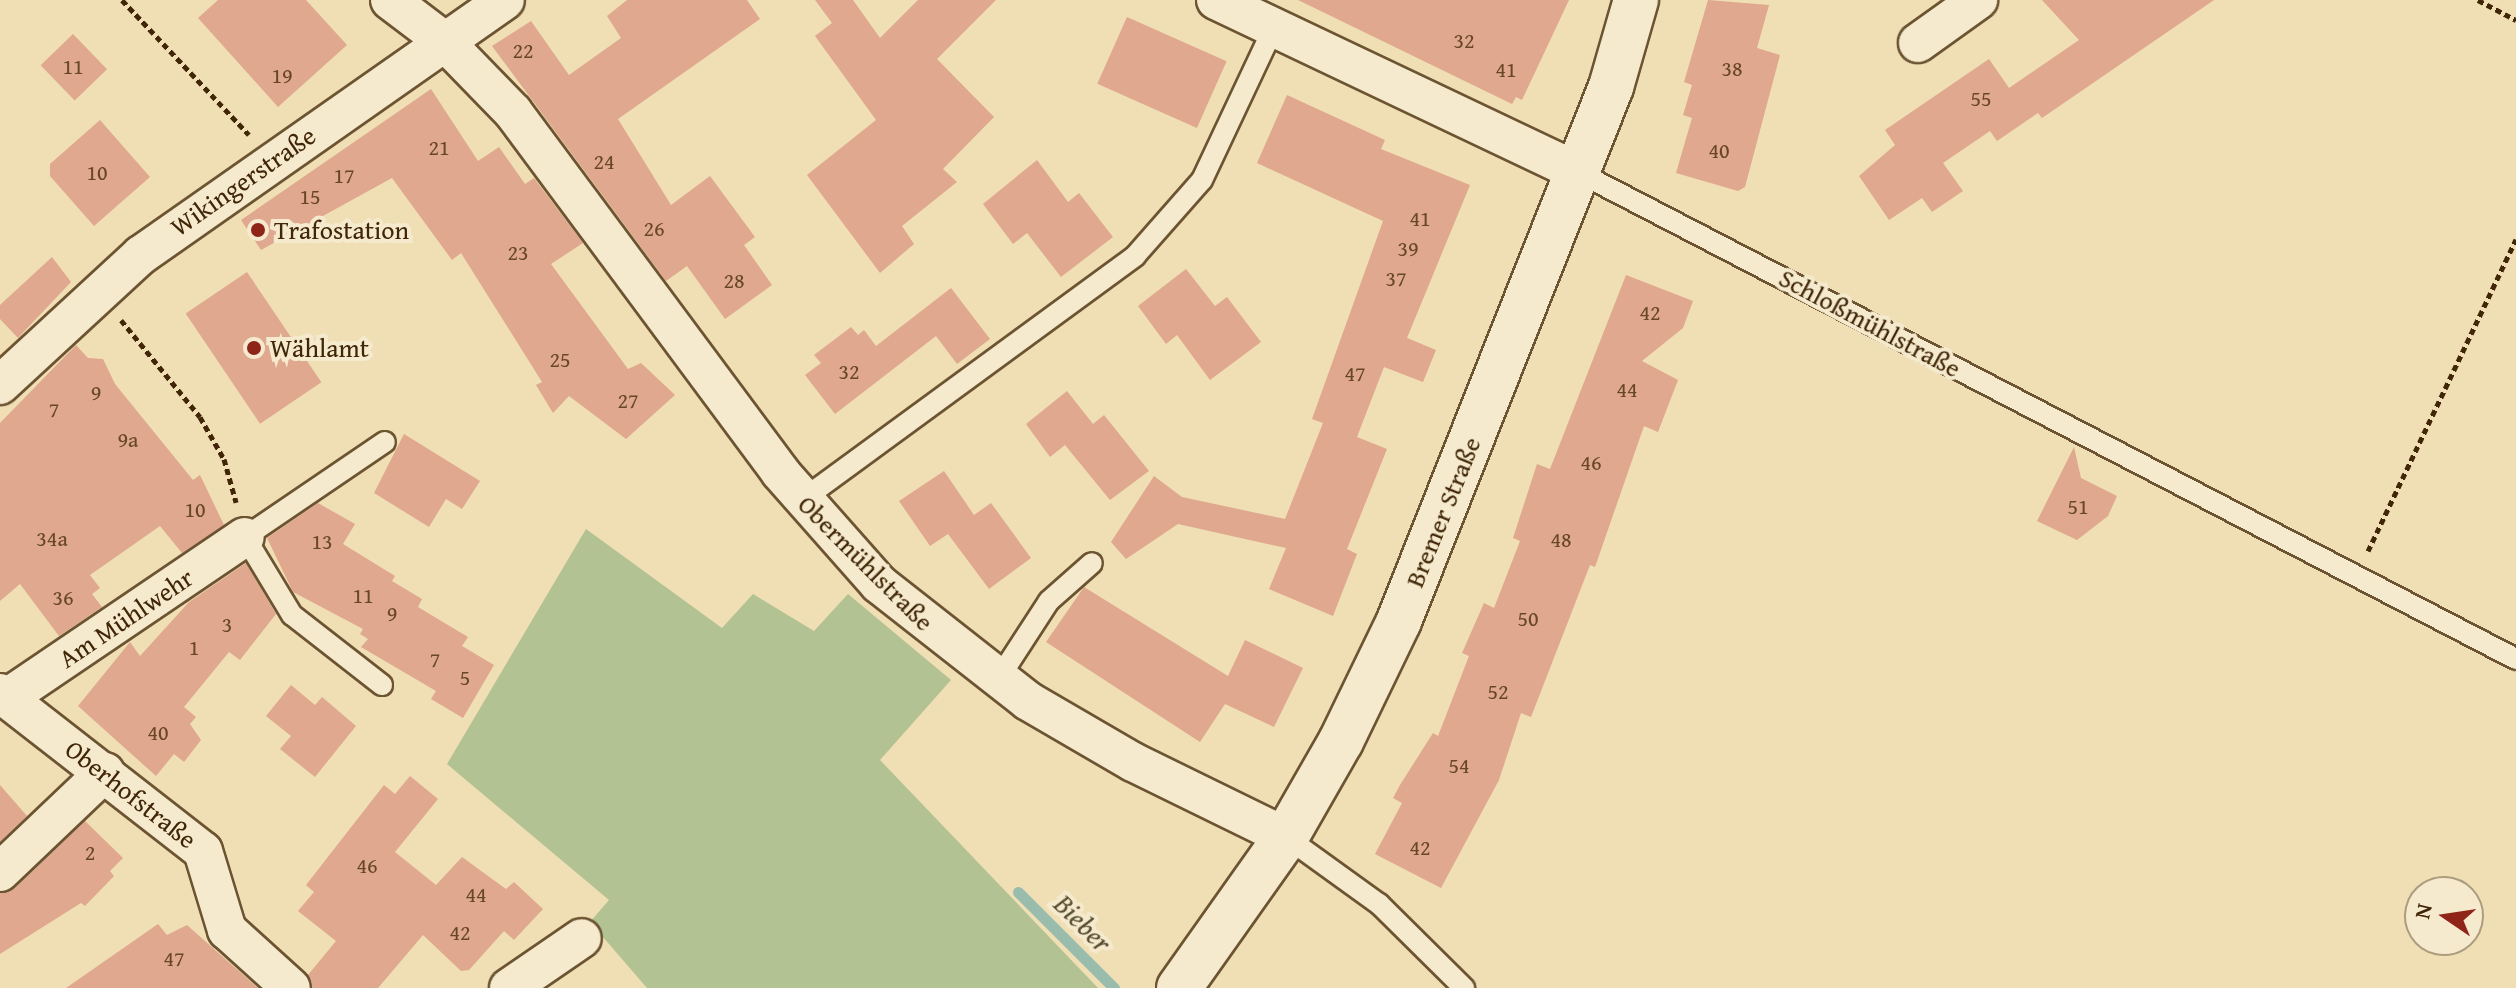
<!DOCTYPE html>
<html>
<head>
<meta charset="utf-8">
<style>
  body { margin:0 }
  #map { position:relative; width:2516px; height:988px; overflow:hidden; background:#f0deb4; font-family:"Gentium Book Plus",serif }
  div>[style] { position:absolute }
  .green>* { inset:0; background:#b3c292 }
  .stream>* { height:11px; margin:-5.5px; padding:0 5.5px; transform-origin:5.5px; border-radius:5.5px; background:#9abcac }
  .building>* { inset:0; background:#dfa88f; transform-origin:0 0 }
  .path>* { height:5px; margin-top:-2.5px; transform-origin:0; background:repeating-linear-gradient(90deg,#402606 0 6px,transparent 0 10px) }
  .roads { filter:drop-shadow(2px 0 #6c5432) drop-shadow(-2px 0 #6c5432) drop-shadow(0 2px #6c5432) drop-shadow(0 -2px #6c5432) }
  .lane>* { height:20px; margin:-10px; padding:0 10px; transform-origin:10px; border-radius:10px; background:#f5eace }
  .street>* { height:38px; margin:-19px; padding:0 19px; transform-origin:19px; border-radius:19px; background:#f5eace }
  .secondary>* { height:44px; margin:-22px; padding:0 22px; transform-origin:22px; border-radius:22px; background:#f5eace }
  .dots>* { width:22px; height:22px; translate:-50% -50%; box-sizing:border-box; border:4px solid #f5eace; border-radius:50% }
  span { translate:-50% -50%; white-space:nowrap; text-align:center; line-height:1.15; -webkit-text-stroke:8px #f5eace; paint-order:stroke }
  .number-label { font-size:22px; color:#684628 }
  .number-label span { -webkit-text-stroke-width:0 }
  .street-label { font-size:26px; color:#402606 }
  .poi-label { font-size:26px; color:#402606 }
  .left { translate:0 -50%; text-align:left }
  .water-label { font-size:28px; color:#564c30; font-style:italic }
  .north { position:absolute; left:2404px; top:876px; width:80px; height:80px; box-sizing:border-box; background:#f5eace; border:2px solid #ad9c7e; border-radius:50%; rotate:283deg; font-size:22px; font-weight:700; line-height:32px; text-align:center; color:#402606 }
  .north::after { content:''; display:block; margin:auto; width:28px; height:36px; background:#8f2418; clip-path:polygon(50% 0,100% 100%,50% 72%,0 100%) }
</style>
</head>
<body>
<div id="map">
  <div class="green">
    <div style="clip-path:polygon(586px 529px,722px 628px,753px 594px,814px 631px,848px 594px,951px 680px,880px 760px,1098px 988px,647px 988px,590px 922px,609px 900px,447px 764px)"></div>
  </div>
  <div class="stream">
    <div style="left:1018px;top:892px;width:136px;rotate:45deg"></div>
  </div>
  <div class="building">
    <div style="clip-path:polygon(218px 0,306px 0,347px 45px,278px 107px,198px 18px)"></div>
    <div style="clip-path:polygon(627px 0,747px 0,760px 19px,618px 119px,671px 205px,710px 176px,755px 237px,744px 245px,772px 285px,725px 319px,687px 266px,666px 281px,492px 46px,531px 21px,569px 75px,621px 38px,607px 16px)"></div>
    <div style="clip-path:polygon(815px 0,853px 0,880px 38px,918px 0,996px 0,937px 59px,994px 117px,943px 169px,957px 182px,902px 226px,914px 244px,880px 273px,807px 175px,876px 120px,815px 36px,832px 23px)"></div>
    <div style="clip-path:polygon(1298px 0,1569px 0,1522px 100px,1516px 97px,1512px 104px)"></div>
    <div style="clip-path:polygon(1708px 0,1769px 5px,1757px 48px,1780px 55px,1745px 187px,1738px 191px,1676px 173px,1692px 118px,1683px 115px,1692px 85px,1684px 82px)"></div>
    <div style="clip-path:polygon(2042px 0,2214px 0,2042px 118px,2038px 113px,1997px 141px,1990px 131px,1943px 163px,1963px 191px,1932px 212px,1922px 198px,1889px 220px,1859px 176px,1895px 145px,1885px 130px,1989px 59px,2009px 88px,2079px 40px)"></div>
    <div style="left:1127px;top:17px;width:109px;height:73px;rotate:24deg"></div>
    <div style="left:73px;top:34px;width:49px;height:45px;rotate:46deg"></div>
    <div style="clip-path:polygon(431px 89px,478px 161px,499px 147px,525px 184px,534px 178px,583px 243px,551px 264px,628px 369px,641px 363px,675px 395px,626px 439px,569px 396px,553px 413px,536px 385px,542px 382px,461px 253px,452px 260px,392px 178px,261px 250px,241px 220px)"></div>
    <div style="clip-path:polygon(1287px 95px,1385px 140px,1381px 149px,1470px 185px,1407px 338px,1436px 350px,1423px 382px,1384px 367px,1357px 437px,1387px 449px,1347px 549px,1357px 554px,1333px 616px,1269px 589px,1286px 548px,1178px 524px,1126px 559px,1111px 542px,1154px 476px,1182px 497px,1285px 519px,1323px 423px,1312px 419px,1383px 221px,1257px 163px)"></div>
    <div style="clip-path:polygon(100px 120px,150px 177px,94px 226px,50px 176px,50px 164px)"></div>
    <div style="clip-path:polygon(1037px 160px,1068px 202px,1079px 193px,1113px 237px,1061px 277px,1027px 233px,1013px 244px,983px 204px)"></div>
    <div style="clip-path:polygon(52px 257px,71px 282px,18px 338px,0 319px,0 305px)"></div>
    <div style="clip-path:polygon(1186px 269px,1215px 306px,1227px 297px,1261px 342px,1210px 380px,1177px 335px,1166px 344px,1138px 306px)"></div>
    <div style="left:247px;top:272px;width:133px;height:74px;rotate:56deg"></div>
    <div style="clip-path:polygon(1626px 275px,1693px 301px,1683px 328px,1642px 361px,1678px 380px,1658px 432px,1644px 426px,1595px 567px,1590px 565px,1531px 717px,1521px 713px,1499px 780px,1441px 888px,1375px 854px,1402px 803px,1393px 798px,1400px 785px,1433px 733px,1438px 736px,1469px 656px,1462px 653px,1484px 603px,1494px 608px,1520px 541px,1513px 538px,1537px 464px,1550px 469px)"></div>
    <div style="clip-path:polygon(951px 288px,990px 339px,957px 364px,936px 336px,835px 414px,805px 375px,821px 363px,814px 355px,851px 327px,858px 335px,864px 330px,876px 346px)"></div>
    <div style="clip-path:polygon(76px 345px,88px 358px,103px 359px,115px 384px,193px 480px,200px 475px,224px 525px,182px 553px,160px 526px,90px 575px,100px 588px,92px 594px,102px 607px,59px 636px,20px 584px,0 601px,0 423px)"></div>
    <div style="clip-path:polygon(1067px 391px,1093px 424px,1104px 415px,1149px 471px,1110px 500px,1065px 445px,1050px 457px,1026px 424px)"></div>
    <div style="clip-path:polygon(404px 434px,480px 481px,462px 509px,446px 499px,429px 527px,374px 493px)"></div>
    <div style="clip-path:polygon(2074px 447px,2081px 478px,2117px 496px,2108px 516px,2077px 540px,2037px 521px)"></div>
    <div style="clip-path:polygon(944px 471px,974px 515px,991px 503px,1031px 558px,989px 589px,948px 534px,930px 546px,899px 501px)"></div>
    <div style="clip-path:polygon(318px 503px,355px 524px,343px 544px,395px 576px,392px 581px,422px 599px,418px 607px,468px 637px,462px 646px,494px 665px,463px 718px,431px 699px,436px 691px,361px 647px,368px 639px,360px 634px,363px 629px,293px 592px,267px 538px)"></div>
    <div style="clip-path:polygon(246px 563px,276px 614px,240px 660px,229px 652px,184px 707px,196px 717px,190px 724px,201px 740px,184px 762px,174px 754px,156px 776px,78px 706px,130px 642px,140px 656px,189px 602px)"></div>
    <div style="clip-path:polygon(1084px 587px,1228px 676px,1245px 640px,1303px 668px,1274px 727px,1225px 704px,1200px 742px,1046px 642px)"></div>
    <div style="clip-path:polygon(291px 685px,315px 705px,322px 697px,356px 726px,315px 777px,280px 749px,291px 736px,266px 716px)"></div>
    <div style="clip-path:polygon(410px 776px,438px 799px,395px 852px,436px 885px,462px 857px,506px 889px,514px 882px,543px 909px,514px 940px,504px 931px,469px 970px,461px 971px,423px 935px,378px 988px,312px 988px,308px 975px,336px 941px,298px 911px,314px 892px,306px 885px,384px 785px,395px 794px)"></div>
    <div style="clip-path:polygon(0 785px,27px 816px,0 842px)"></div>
    <div style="clip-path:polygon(85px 821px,123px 858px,110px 871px,114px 876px,85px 906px,81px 903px,0 954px,0 893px,15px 888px)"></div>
    <div style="clip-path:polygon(158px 924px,167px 935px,187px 925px,258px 988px,66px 988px)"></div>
  </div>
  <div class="path">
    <div style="left:122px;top:0;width:185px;rotate:46.7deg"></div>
    <div style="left:2478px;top:0;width:43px;rotate:27.8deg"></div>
    <div style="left:121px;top:320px;width:125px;rotate:50.8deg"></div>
    <div style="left:200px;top:417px;width:48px;rotate:60.3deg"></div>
    <div style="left:224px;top:459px;width:45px;rotate:74.4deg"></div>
    <div style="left:2368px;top:551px;width:345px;rotate:-64.6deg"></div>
  </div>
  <div class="roads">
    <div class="lane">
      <div style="left:1578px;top:172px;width:1057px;rotate:27.44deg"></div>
      <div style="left:802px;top:500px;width:413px;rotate:-36.2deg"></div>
      <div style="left:1135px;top:256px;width:101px;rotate:-48.6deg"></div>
      <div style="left:1202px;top:180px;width:169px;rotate:-64.8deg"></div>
      <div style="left:997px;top:681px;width:95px;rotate:-57deg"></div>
      <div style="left:1049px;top:601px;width:57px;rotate:-41.5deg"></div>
      <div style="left:382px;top:685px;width:114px;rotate:-142.1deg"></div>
      <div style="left:292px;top:615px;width:91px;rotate:-121.1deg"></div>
      <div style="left:245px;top:537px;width:169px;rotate:-34.2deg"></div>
      <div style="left:1286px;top:837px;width:115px;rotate:35.8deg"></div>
      <div style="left:1379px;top:904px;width:120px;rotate:44.7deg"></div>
    </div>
    <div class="street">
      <div style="left:390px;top:0;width:68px;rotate:37.2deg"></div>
      <div style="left:444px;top:41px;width:99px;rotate:45.8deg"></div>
      <div style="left:513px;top:112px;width:448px;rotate:53.4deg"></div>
      <div style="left:780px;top:472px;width:149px;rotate:48.5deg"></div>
      <div style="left:879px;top:584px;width:189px;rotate:38.1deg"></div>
      <div style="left:1028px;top:701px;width:121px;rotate:30.2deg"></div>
      <div style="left:1133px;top:762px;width:170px;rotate:26.1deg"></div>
      <div style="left:1216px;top:0;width:401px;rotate:25.4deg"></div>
      <div style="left:1918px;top:43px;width:74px;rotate:-35.6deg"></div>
      <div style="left:0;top:385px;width:192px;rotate:-42.7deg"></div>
      <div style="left:141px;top:255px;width:444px;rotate:-35deg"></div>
      <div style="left:0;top:693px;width:257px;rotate:37.9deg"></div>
      <div style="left:203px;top:851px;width:83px;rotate:73.1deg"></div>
      <div style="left:227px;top:930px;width:86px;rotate:42.2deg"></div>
      <div style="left:7px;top:698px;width:287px;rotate:-34.1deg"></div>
      <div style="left:0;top:872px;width:145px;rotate:-43.6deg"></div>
      <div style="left:509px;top:988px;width:88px;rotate:-34.4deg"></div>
    </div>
    <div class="secondary">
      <div style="left:1179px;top:988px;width:185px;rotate:-54.7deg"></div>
      <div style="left:1286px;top:837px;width:111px;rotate:-60.2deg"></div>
      <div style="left:1341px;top:741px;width:133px;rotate:-64.2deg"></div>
      <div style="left:1399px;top:621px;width:575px;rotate:-68.35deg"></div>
      <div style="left:1611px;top:87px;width:91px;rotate:-74deg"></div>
    </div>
  </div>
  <div class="dots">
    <div style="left:258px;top:230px;background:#8f2418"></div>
    <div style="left:254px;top:348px;background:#8f2418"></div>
  </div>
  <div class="number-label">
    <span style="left:1464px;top:41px">32</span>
    <span style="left:523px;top:51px">22</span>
    <span style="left:73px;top:67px">11</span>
    <span style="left:1732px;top:69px">38</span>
    <span style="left:1506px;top:70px">41</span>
    <span style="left:282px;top:76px">19</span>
    <span style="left:1981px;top:99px">55</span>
    <span style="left:439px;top:148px">21</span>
    <span style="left:1719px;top:151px">40</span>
    <span style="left:604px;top:162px">24</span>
    <span style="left:97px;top:173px">10</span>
    <span style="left:344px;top:176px">17</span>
    <span style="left:310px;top:197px">15</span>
    <span style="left:1420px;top:219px">41</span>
    <span style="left:654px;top:229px">26</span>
    <span style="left:1408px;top:249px">39</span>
    <span style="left:518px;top:253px">23</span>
    <span style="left:1396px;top:279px">37</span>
    <span style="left:734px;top:281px">28</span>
    <span style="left:1650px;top:313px">42</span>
    <span style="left:560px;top:360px">25</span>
    <span style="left:849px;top:372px">32</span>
    <span style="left:1355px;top:374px">47</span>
    <span style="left:1627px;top:390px">44</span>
    <span style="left:96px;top:393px">9</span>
    <span style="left:628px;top:401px">27</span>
    <span style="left:54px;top:410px">7</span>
    <span style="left:128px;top:440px">9a</span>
    <span style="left:1591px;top:463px">46</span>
    <span style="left:2078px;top:507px">51</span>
    <span style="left:195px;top:510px">10</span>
    <span style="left:52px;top:539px">34a</span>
    <span style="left:1561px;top:540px">48</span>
    <span style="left:322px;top:542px">13</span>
    <span style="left:363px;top:596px">11</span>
    <span style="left:63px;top:598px">36</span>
    <span style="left:392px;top:614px">9</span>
    <span style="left:1528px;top:619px">50</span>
    <span style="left:227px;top:625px">3</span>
    <span style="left:194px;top:648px">1</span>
    <span style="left:435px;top:660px">7</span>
    <span style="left:465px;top:678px">5</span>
    <span style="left:1498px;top:692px">52</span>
    <span style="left:158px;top:733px">40</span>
    <span style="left:1459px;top:766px">54</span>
    <span style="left:1420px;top:848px">42</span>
    <span style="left:90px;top:853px">2</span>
    <span style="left:367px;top:866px">46</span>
    <span style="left:476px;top:895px">44</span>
    <span style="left:460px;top:933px">42</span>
    <span style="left:174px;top:959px">47</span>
  </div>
  <div class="street-label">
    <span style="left:243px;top:181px;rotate:-35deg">Wikingerstraße</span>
    <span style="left:1870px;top:323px;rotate:28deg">Schloßmühlstraße</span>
    <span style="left:1443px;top:512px;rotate:-68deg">Bremer Straße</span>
    <span style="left:866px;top:563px;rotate:45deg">Obermühlstraße</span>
    <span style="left:126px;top:618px;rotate:-34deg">Am Mühlwehr</span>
    <span style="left:131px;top:794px;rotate:38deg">Oberhofstraße</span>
  </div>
  <div class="poi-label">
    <span class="left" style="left:274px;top:230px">Trafostation</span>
    <span class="left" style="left:270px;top:348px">Wählamt</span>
  </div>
  <div class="water-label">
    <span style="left:1083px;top:923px;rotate:45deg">Bieber</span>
  </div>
  <div class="north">N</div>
</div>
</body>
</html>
